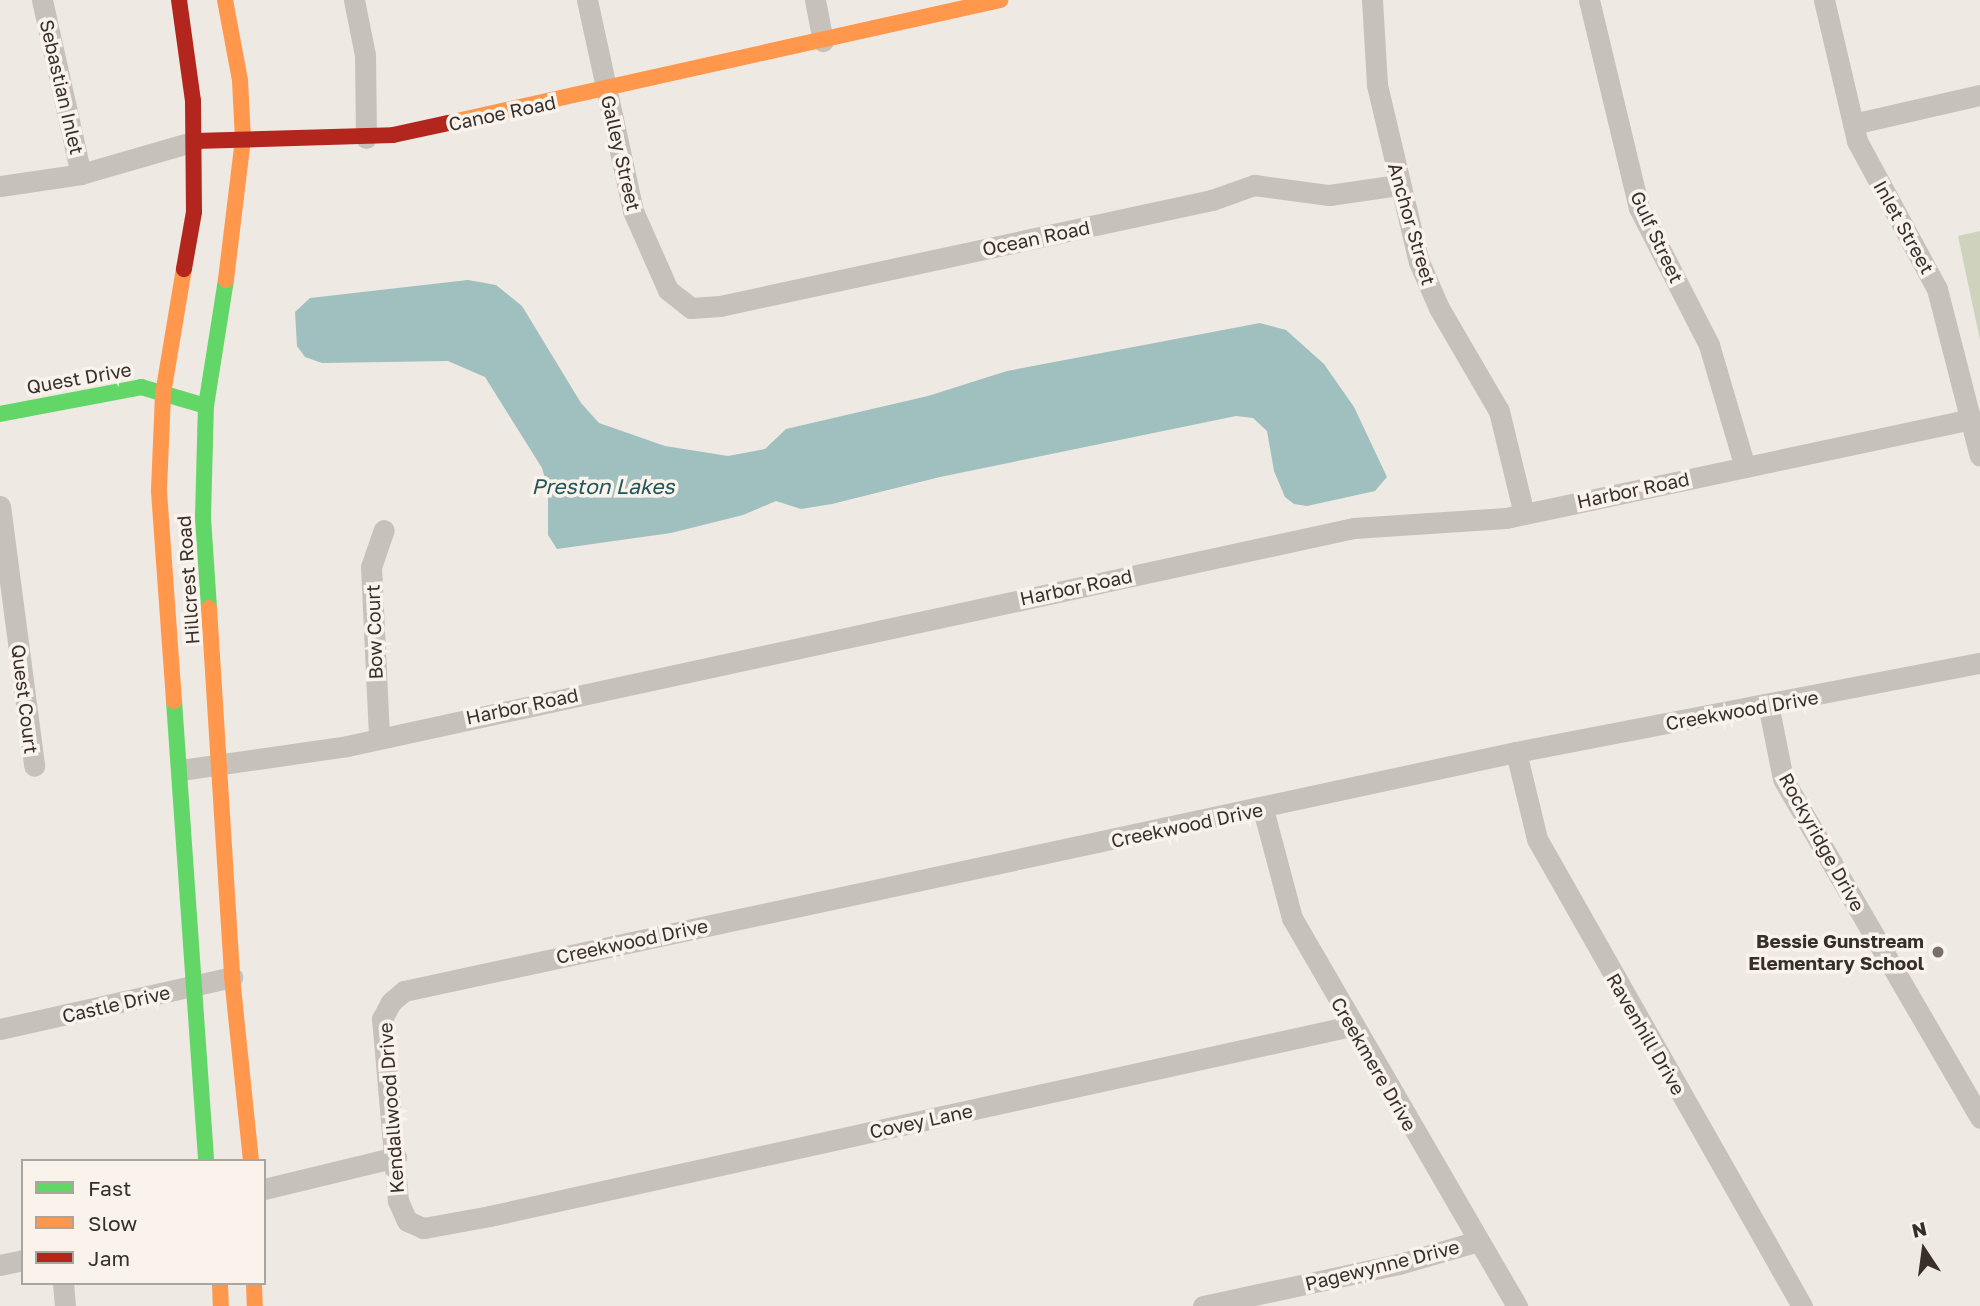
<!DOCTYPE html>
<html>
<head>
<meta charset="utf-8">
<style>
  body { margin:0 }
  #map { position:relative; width:1980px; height:1306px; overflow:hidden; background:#eee9e3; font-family:"Golos Text",sans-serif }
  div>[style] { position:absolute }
  .green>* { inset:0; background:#cfd3be }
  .water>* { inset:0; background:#a0bfbf }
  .street>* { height:21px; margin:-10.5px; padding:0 10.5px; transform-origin:10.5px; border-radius:10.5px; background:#c7c1bc }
  .fast>* { height:16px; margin:-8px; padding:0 8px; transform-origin:8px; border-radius:8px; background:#63d668 }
  .slow>* { height:16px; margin:-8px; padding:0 8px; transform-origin:8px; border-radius:8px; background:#ff974d }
  .jam>* { height:16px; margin:-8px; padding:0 8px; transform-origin:8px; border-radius:8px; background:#b3261e }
  .dots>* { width:19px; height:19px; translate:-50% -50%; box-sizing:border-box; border:4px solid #faf3ec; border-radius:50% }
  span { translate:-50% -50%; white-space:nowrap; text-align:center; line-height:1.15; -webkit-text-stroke:7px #faf3ec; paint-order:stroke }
  .street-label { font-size:19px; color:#382e2a }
  .poi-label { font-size:19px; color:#382e2a; font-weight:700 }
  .right { translate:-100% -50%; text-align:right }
  .water-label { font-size:21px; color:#205559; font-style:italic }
  .legend { position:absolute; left:21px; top:1159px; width:245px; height:126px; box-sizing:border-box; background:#faf3ec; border:2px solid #aca49e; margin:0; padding:9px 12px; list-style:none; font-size:21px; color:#382e2a }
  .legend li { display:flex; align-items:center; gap:14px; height:35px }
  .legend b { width:35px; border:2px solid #aca49e }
  .north { position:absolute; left:1889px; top:1215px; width:70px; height:70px; -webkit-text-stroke:5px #faf3ec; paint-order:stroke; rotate:347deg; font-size:19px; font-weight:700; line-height:28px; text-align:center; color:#382e2a }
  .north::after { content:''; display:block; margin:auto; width:24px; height:32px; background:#382e2a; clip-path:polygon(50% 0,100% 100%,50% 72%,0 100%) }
</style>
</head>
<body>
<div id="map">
  <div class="green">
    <div style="clip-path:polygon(1980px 231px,1980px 340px,1958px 236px)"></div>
  </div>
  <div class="water">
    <div style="clip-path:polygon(468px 280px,496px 285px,522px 306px,581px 403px,599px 423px,665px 446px,728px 456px,765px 449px,786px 429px,928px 396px,1007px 371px,1260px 323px,1286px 330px,1324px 364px,1354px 407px,1387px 477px,1375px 491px,1307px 506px,1294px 504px,1285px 497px,1274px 471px,1267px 431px,1253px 418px,1236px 416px,940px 477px,832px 504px,801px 509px,776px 501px,743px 515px,671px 533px,557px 549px,548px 535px,548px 489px,542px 468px,485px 377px,448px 361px,322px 363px,305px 357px,297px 346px,295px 312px,310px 298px)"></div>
  </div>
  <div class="street">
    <div style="left:42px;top:0;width:178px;rotate:77.4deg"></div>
    <div style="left:354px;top:0;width:56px;rotate:78.7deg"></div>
    <div style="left:365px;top:55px;width:83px;rotate:89.3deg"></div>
    <div style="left:587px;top:0;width:216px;rotate:77.7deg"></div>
    <div style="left:633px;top:211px;width:86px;rotate:66.1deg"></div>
    <div style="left:668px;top:290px;width:29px;rotate:38deg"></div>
    <div style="left:691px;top:308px;width:29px;rotate:-4deg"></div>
    <div style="left:720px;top:306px;width:503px;rotate:-12.16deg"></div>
    <div style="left:1212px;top:200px;width:45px;rotate:-19.7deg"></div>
    <div style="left:1254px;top:185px;width:76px;rotate:7.6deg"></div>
    <div style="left:1329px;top:195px;width:70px;rotate:-8.2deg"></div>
    <div style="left:815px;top:0;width:42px;rotate:79deg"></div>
    <div style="left:1372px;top:0;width:85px;rotate:86.6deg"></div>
    <div style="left:1377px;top:85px;width:182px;rotate:76.7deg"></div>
    <div style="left:1419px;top:262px;width:50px;rotate:66.5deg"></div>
    <div style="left:1439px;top:308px;width:119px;rotate:59.8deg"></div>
    <div style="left:1499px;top:411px;width:106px;rotate:76.4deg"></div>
    <div style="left:1589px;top:0;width:214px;rotate:76.5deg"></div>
    <div style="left:1639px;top:208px;width:154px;rotate:62.9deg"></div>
    <div style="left:1709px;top:345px;width:127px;rotate:73.6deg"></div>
    <div style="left:1824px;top:0;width:145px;rotate:76.8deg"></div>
    <div style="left:1857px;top:141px;width:168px;rotate:61.6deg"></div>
    <div style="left:1937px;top:289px;width:172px;rotate:75.6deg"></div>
    <div style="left:1853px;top:124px;width:130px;rotate:-12.9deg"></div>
    <div style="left:0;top:186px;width:82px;rotate:-8.4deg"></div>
    <div style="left:81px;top:174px;width:119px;rotate:-16.1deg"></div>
    <div style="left:0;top:506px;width:262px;rotate:82.5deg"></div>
    <div style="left:1768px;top:704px;width:76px;rotate:78.7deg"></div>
    <div style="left:1783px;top:779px;width:392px;rotate:59.8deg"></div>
    <div style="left:379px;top:736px;width:169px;rotate:-92.7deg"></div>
    <div style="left:371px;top:567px;width:39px;rotate:-71deg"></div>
    <div style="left:1516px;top:752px;width:89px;rotate:76.4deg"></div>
    <div style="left:1537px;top:839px;width:537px;rotate:60.43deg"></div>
    <div style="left:181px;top:770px;width:168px;rotate:-8.2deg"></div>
    <div style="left:347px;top:746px;width:1030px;rotate:-12.22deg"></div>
    <div style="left:1354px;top:528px;width:152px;rotate:-3.8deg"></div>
    <div style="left:1506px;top:518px;width:476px;rotate:-12deg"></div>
    <div style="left:1263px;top:809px;width:113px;rotate:75.1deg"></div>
    <div style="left:1292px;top:918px;width:449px;rotate:59.9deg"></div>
    <div style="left:1351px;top:1026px;width:882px;rotate:167.56deg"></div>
    <div style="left:490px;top:1216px;width:68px;rotate:169.8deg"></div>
    <div style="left:423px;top:1228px;width:17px;rotate:-156deg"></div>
    <div style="left:407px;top:1221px;width:22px;rotate:-114deg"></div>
    <div style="left:398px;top:1201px;width:183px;rotate:-95deg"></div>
    <div style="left:382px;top:1019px;width:19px;rotate:-62deg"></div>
    <div style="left:391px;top:1002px;width:17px;rotate:-40deg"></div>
    <div style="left:404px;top:991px;width:1137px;rotate:-12.13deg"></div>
    <div style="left:1516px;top:752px;width:472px;rotate:-10.9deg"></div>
    <div style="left:0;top:1029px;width:238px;rotate:-12.6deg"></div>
    <div style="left:264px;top:1189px;width:136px;rotate:-13.6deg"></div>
    <div style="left:0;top:1265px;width:24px;rotate:-12deg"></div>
    <div style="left:63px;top:1283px;width:23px;rotate:85deg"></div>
    <div style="left:1203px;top:1306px;width:200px;rotate:-12.1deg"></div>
    <div style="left:1399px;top:1264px;width:82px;rotate:-16.2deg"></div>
  </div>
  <div class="fast">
    <div style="left:0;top:414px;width:144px;rotate:-10.8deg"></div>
    <div style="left:141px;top:387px;width:68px;rotate:16.3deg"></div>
    <div style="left:209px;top:608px;width:91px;rotate:-93.8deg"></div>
    <div style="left:203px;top:517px;width:111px;rotate:-88.5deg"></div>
    <div style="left:206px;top:406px;width:128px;rotate:-81deg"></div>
    <div style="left:174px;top:701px;width:461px;rotate:86deg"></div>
  </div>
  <div class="slow">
    <div style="left:225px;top:0;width:81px;rotate:79.4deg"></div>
    <div style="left:240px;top:80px;width:59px;rotate:87.1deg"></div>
    <div style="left:243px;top:139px;width:142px;rotate:96.9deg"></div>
    <div style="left:448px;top:123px;width:566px;rotate:-12.56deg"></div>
    <div style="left:209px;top:608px;width:370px;rotate:86.4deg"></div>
    <div style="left:232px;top:977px;width:185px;rotate:84.1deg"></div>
    <div style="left:174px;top:701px;width:212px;rotate:-94.1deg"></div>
    <div style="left:159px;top:490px;width:96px;rotate:-87.6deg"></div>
    <div style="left:163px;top:394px;width:127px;rotate:-80.5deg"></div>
    <div style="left:220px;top:1283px;width:23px;rotate:88deg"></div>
    <div style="left:254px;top:1283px;width:23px;rotate:88deg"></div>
  </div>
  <div class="jam">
    <div style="left:179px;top:0;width:102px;rotate:82.1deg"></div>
    <div style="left:193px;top:101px;width:111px;rotate:89.5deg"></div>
    <div style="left:194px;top:212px;width:58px;rotate:100deg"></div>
    <div style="left:195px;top:141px;width:198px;rotate:-1.7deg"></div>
    <div style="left:393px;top:135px;width:56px;rotate:-12.3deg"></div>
  </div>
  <div class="dots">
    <div style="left:1938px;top:952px;background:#786f6b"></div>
  </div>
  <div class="street-label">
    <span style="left:62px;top:87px;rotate:77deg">Sebastian Inlet</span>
    <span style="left:502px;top:113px;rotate:-12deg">Canoe Road</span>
    <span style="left:621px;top:153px;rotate:77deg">Galley Street</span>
    <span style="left:1412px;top:224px;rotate:74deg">Anchor Street</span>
    <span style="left:1904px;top:227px;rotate:61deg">Inlet Street</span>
    <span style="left:1657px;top:237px;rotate:65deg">Gulf Street</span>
    <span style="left:1036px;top:238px;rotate:-12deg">Ocean Road</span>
    <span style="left:79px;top:378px;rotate:-10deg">Quest Drive</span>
    <span style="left:1633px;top:490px;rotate:-12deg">Harbor Road</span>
    <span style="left:188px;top:580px;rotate:-94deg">Hillcrest Road</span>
    <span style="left:1076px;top:587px;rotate:-12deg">Harbor Road</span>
    <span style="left:374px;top:632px;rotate:-92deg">Bow Court</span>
    <span style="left:25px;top:699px;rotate:83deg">Quest Court</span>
    <span style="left:522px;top:706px;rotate:-12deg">Harbor Road</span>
    <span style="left:1742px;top:710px;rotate:-10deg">Creekwood Drive</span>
    <span style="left:1187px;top:825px;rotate:-12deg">Creekwood Drive</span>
    <span style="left:1822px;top:842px;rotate:61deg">Rockyridge Drive</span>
    <span style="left:632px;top:941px;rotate:-12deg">Creekwood Drive</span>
    <span style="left:116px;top:1004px;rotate:-13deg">Castle Drive</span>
    <span style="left:1646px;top:1034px;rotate:60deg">Ravenhill Drive</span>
    <span style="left:1374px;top:1064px;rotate:60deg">Creekmere Drive</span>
    <span style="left:391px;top:1108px;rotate:-94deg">Kendallwood Drive</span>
    <span style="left:921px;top:1121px;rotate:-12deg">Covey Lane</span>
    <span style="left:1382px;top:1265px;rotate:-14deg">Pagewynne Drive</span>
  </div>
  <div class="poi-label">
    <span class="right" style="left:1924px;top:952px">Bessie Gunstream<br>Elementary School</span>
  </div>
  <div class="water-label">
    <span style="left:603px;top:486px">Preston Lakes</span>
  </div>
  <ul class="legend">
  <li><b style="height:9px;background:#63d668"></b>Fast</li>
  <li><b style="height:9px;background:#ff974d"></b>Slow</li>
  <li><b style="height:9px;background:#b3261e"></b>Jam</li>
  </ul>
  <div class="north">N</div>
</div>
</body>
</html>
